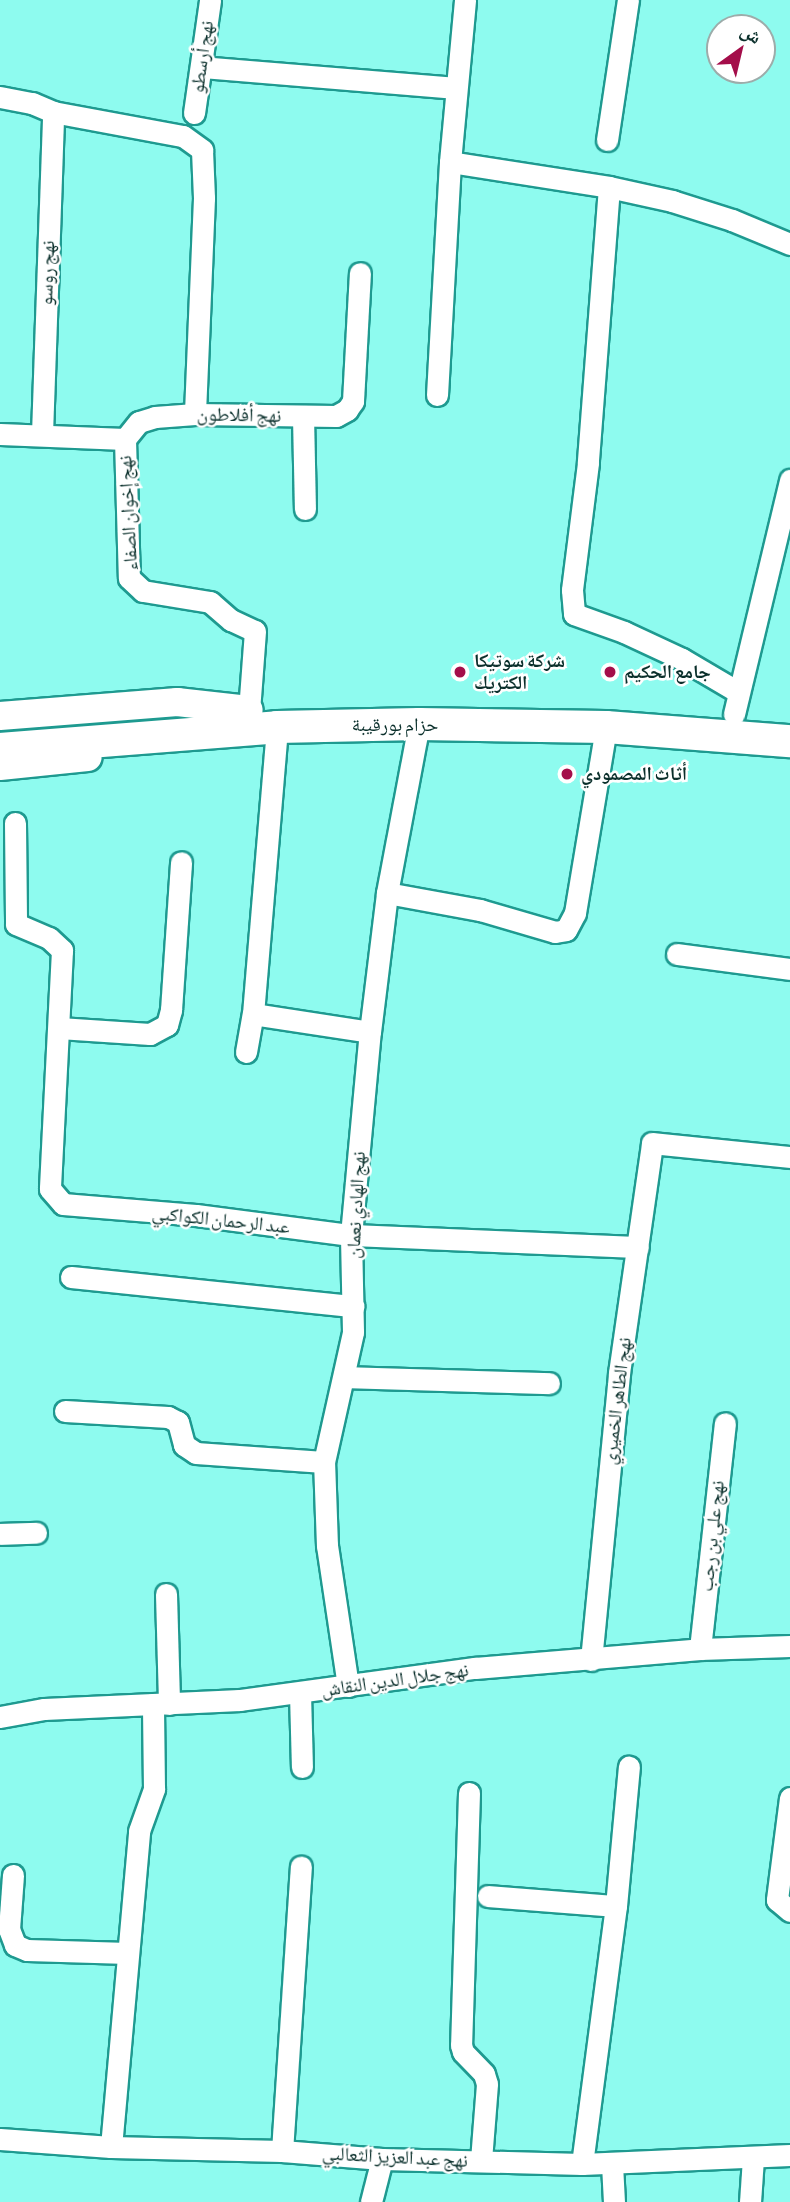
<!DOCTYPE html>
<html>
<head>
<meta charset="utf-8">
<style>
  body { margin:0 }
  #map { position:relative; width:790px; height:2202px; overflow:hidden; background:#8efbef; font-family:"Asap Condensed","Noto Naskh Arabic",sans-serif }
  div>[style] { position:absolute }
  .roads { filter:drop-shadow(2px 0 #1e9a90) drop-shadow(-2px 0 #1e9a90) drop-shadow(0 2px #1e9a90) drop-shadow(0 -2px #1e9a90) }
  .minor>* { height:21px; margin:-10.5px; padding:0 10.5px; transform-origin:10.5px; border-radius:10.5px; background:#fff }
  .major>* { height:28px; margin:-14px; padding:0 14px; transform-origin:14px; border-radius:14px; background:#fff }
  .highway>* { height:32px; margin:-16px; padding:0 16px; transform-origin:16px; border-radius:16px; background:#fff }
  .dots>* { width:19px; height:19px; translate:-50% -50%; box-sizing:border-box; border:4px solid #fff; border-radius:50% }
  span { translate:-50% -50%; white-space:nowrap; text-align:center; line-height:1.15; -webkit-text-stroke:5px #fff; paint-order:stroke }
  .street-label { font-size:19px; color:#0a2f2b }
  .poi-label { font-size:19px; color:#0a2f2b; font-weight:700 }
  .left { translate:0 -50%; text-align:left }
  .north { position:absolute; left:706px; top:14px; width:70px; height:70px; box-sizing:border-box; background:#fff; border:2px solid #9dacaa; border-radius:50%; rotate:34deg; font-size:19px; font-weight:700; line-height:28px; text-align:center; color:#0a2f2b }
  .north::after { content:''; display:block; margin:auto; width:24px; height:32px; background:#a40e4a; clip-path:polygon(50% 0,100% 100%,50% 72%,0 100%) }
</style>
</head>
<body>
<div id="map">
  <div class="roads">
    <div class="minor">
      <div style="left:201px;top:67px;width:255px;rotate:4.7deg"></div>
      <div style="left:0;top:97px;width:33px;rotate:11deg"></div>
      <div style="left:32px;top:103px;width:23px;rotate:23deg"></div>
      <div style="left:53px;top:112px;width:132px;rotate:10.5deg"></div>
      <div style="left:183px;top:136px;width:24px;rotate:36deg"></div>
      <div style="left:202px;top:150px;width:48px;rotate:87.6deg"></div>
      <div style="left:204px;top:198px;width:216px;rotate:92.4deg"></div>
      <div style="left:194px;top:113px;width:114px;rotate:-81.9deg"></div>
      <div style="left:607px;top:140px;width:142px;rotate:-81.5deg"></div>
      <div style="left:450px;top:162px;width:161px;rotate:8.9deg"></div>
      <div style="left:609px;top:187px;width:65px;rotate:12.5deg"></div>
      <div style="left:672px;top:201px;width:63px;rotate:17.6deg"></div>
      <div style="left:732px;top:220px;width:63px;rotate:22.5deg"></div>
      <div style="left:609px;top:187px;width:277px;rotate:94.4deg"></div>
      <div style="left:588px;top:463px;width:128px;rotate:97.2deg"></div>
      <div style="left:572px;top:590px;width:24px;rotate:85deg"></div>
      <div style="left:574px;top:614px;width:53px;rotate:19.8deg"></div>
      <div style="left:624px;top:632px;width:64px;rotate:25deg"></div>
      <div style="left:682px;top:659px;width:65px;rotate:30.5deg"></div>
      <div style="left:437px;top:395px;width:233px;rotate:-86.8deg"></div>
      <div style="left:450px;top:162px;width:163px;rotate:-84.7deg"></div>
      <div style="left:303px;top:416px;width:93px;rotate:88.8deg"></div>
      <div style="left:0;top:434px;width:125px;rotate:2.3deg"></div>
      <div style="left:125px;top:439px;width:22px;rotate:-51deg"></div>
      <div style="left:139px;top:422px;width:17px;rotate:-17deg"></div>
      <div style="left:155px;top:417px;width:40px;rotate:-4.3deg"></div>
      <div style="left:195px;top:414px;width:141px;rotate:0.8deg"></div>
      <div style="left:336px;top:416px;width:13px;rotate:-29deg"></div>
      <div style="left:347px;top:410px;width:11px;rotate:-56deg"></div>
      <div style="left:353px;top:401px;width:128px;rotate:-86.9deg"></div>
      <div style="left:42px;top:434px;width:322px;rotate:-88deg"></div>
      <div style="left:125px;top:439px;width:139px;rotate:88.4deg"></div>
      <div style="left:129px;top:578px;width:19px;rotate:43deg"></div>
      <div style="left:143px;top:591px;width:68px;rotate:9.3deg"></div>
      <div style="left:210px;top:602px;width:28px;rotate:41deg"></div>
      <div style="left:231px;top:620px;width:26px;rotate:25deg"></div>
      <div style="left:255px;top:631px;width:79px;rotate:94.3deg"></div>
      <div style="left:734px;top:714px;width:241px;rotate:-76.5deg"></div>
      <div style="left:15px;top:823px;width:101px;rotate:89.4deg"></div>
      <div style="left:16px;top:924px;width:36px;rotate:23deg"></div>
      <div style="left:49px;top:938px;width:18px;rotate:43deg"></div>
      <div style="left:62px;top:950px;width:239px;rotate:92.9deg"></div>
      <div style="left:50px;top:1189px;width:20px;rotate:49deg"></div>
      <div style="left:63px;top:1204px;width:133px;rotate:4.7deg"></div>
      <div style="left:196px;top:1215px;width:156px;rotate:7.4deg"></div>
      <div style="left:351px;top:1235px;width:287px;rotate:2.4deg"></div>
      <div style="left:387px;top:893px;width:95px;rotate:10.4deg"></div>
      <div style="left:480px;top:910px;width:78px;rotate:16.3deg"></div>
      <div style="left:555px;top:932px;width:11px;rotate:-10deg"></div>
      <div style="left:566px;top:930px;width:19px;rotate:-62deg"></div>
      <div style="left:575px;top:913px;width:189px;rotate:-80.5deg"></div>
      <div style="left:677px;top:954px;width:114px;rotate:7.6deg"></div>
      <div style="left:253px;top:1014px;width:118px;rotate:8.7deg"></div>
      <div style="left:59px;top:1028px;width:91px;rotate:3.8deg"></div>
      <div style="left:150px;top:1034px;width:19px;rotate:-28deg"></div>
      <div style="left:167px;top:1025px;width:16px;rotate:-75deg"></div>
      <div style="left:171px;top:1010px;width:148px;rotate:-86.1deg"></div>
      <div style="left:246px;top:1052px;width:39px;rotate:-80deg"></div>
      <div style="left:253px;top:1014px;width:288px;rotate:-85.2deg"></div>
      <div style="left:71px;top:1277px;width:284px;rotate:5.9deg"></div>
      <div style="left:344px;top:1377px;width:205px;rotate:1.7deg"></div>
      <div style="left:65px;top:1411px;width:103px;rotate:3.3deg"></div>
      <div style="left:168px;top:1417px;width:11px;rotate:27deg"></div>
      <div style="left:178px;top:1422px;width:24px;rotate:75deg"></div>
      <div style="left:184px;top:1445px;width:14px;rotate:34deg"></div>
      <div style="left:196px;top:1453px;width:128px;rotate:4deg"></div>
      <div style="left:0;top:1534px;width:36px;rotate:-2deg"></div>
      <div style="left:166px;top:1594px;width:110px;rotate:88.4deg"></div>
      <div style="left:700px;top:1649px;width:227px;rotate:-83.7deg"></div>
      <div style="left:591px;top:1660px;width:288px;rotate:-84.4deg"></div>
      <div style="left:619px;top:1373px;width:232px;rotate:-81.8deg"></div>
      <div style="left:652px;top:1143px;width:139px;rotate:5.8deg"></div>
      <div style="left:348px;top:1686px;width:142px;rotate:-98.5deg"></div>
      <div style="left:327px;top:1546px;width:84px;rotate:-92deg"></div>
      <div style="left:324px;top:1462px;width:133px;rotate:-77.4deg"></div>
      <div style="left:353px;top:1332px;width:97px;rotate:-91.2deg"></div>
      <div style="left:351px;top:1235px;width:204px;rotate:-84.7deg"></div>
      <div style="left:370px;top:1032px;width:140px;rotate:-83deg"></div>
      <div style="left:387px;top:893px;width:172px;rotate:-79.3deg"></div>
      <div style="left:300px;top:1693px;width:74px;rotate:88.5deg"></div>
      <div style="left:0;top:1717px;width:45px;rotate:-10.3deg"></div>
      <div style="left:44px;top:1709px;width:196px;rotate:-2.6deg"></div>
      <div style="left:240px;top:1700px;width:237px;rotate:-7.8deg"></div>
      <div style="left:475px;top:1668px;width:226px;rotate:-4.8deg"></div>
      <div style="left:700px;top:1649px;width:90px;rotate:-1.9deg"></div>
      <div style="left:469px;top:1793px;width:252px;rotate:91.8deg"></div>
      <div style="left:461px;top:2045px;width:7px;rotate:74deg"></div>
      <div style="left:463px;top:2052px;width:30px;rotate:46deg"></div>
      <div style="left:484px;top:2074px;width:10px;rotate:73deg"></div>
      <div style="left:487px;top:2084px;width:77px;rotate:94.5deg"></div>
      <div style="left:790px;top:1798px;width:103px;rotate:97.3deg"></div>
      <div style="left:777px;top:1900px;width:17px;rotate:40deg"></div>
      <div style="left:13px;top:1875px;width:54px;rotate:94.2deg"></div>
      <div style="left:9px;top:1929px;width:17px;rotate:69deg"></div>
      <div style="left:15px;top:1945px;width:13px;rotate:23deg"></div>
      <div style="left:27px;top:1950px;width:101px;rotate:1.7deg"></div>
      <div style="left:488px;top:1896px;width:128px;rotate:4.5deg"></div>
      <div style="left:0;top:2139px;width:111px;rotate:4.1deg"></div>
      <div style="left:111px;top:2147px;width:171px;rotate:1.3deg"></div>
      <div style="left:282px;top:2151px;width:100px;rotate:4.6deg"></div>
      <div style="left:382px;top:2159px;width:200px;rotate:1.4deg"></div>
      <div style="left:582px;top:2164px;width:208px;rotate:-2.5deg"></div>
      <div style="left:111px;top:2147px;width:317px;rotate:-84.9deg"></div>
      <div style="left:139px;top:1831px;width:45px;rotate:-70.3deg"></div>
      <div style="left:154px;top:1789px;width:85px;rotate:-90.7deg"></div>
      <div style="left:282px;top:2151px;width:285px;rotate:-86.2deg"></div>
      <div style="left:582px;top:2164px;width:260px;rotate:-82.5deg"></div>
      <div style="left:616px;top:1906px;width:140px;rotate:-84.7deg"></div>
      <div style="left:612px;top:2164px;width:38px;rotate:87deg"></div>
      <div style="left:371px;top:2202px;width:44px;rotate:-75.7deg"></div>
      <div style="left:750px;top:2202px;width:44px;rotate:-86.1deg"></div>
    </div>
    <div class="major">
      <div style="left:0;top:716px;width:178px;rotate:-4.5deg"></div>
      <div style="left:177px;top:702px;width:72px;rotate:6.3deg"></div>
      <div style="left:0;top:766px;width:88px;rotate:-5.8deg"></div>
    </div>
    <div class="highway">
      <div style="left:0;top:749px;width:278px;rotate:-4.5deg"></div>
      <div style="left:277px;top:727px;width:142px;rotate:-1.2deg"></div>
      <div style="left:419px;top:724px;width:187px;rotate:0.9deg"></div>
      <div style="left:606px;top:727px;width:185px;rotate:4.4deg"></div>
    </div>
  </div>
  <div class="dots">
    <div style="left:460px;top:672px;background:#a40e4a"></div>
    <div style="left:610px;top:672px;background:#a40e4a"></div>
    <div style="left:567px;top:774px;background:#a40e4a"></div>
  </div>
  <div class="street-label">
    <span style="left:202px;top:57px;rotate:-82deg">نهج أرسطو</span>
    <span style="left:47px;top:273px;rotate:-88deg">نهج روسو</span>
    <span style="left:239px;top:415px;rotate:1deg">نهج أفلاطون</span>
    <span style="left:128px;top:513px;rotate:-93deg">نهج إخوان الصفاء</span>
    <span style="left:395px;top:725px">حزام بورقيبة</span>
    <span style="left:356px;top:1205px;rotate:-87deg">نهج الهادي نعمان</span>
    <span style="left:221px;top:1220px;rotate:6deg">عبد الرحمان الكواكبي</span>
    <span style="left:617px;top:1401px;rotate:-83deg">نهج الطاهر الخميري</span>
    <span style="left:712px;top:1536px;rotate:-84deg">نهج علي بن رجب</span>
    <span style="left:395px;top:1680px;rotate:-8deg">نهج جلال الدين النقاش</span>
    <span style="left:395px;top:2157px;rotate:3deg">نهج عبد العزيز الثعالبي</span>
  </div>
  <div class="poi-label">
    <span class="left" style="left:474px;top:672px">شركة سوتيكا<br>الكتريك</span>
    <span class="left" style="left:624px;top:672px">جامع الحكيم</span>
    <span class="left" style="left:581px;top:774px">أثاث المصمودي</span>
  </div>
  <div class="north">ش</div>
</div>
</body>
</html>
